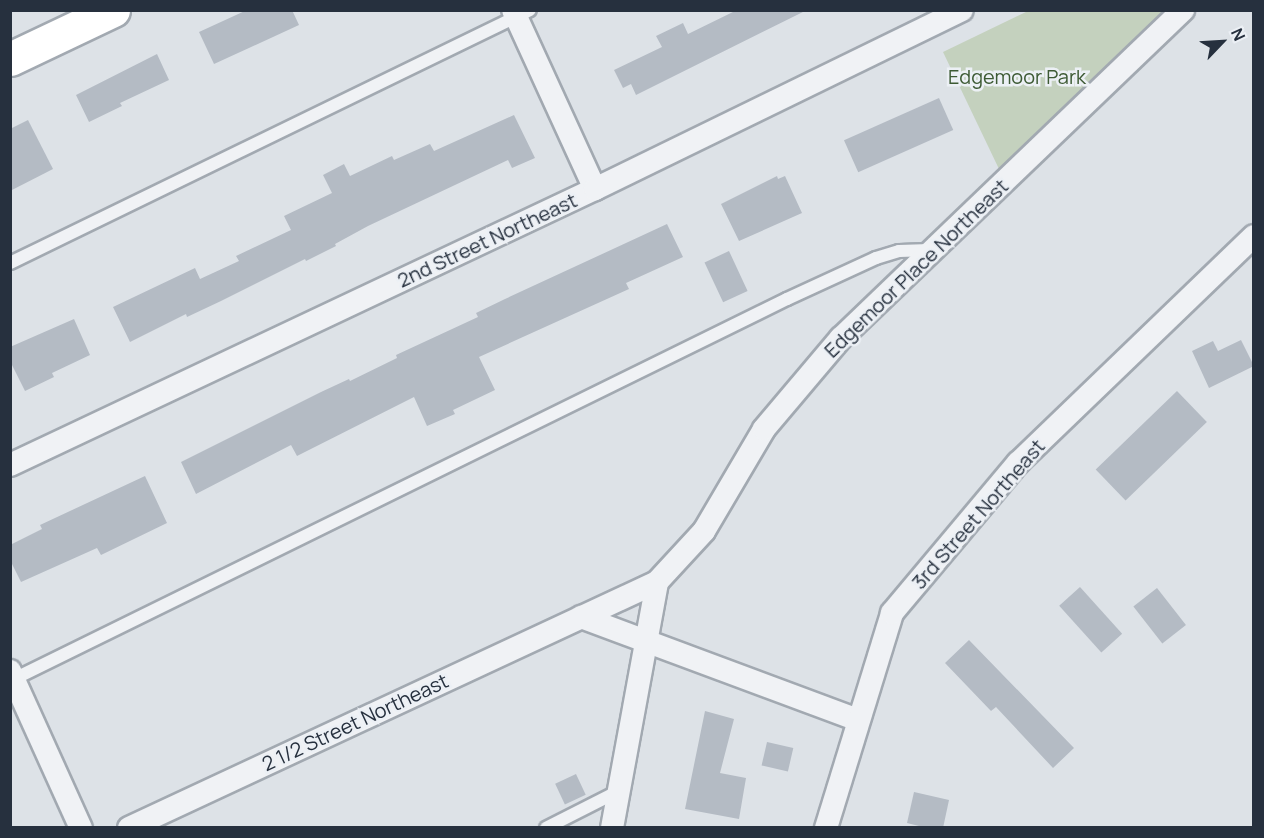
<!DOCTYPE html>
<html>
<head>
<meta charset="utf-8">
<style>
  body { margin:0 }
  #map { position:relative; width:1264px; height:838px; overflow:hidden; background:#dde2e7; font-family:Manrope,sans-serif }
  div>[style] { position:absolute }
  .green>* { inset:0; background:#c4d1be }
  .building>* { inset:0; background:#b4bbc4; transform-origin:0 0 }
  .roads { filter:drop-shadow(2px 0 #a2a9b1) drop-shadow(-2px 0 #a2a9b1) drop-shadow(0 2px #a2a9b1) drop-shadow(0 -2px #a2a9b1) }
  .lane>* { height:12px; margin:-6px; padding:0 6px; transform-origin:6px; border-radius:6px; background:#f0f2f5 }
  .street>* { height:22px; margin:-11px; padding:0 11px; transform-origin:11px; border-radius:11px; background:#f0f2f5 }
  .secondary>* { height:33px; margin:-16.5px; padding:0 16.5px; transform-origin:16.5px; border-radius:16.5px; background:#fff }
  span { translate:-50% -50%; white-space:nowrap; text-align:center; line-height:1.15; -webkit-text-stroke:5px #ecf0f5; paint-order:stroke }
  .park-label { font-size:20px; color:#3d5a34 }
  .street-label { font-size:20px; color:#26303e }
  .frame { position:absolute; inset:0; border:12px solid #26303e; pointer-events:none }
  .north { position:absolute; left:1192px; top:12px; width:60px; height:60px; -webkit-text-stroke:4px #ecf0f5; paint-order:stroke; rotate:65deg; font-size:16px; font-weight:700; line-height:24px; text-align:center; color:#26303e }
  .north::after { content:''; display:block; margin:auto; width:21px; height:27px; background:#26303e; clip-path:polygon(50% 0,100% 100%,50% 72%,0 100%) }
</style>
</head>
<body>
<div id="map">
  <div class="green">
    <div style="clip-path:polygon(1028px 11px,1166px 11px,999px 169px,943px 52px)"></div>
  </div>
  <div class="building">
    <div style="clip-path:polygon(247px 10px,292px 10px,299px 25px,214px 64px,199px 32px)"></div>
    <div style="clip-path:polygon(737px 10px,807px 10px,636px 95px,631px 84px,623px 88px,614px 70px,662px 47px,656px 36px,683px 23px,688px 34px)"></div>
    <div style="clip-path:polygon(157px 54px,169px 80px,120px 103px,122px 106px,89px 122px,76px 95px)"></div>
    <div style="left:939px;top:98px;width:35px;height:104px;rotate:66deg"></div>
    <div style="clip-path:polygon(514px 115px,535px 158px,512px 168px,508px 160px,368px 226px,335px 244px,336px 246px,306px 261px,305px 259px,221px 301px,187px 317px,186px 314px,130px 342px,113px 307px,195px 268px,200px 279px,239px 261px,236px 256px,291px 230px,284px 216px,332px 193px,323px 175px,344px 164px,350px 176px,392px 156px,394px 160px,430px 144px,434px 151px)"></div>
    <div style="clip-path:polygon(28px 120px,53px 169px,10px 191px,10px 129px)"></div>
    <div style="clip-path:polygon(777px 176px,778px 179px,785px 176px,802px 213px,739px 241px,721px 204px)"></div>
    <div style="clip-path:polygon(667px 224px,683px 257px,626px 283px,629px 289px,479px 357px,495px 390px,453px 410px,455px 414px,427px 426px,414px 397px,297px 456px,291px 445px,196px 494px,181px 462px,321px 392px,349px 379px,350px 381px,397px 358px,396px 355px,478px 317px,476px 313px,505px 299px)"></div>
    <div style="left:729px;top:251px;width:44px;height:27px;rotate:65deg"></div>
    <div style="clip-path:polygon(74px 319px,90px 355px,52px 373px,54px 377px,25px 391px,10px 361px,10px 347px)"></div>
    <div style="clip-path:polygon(1241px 340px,1254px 366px,1209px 388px,1192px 351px,1213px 341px,1218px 351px)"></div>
    <div style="left:1177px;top:391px;width:43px;height:113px;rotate:46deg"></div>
    <div style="clip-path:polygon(145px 476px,167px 523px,101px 555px,97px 548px,21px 582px,10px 560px,10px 545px,42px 529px,40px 525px)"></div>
    <div style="left:1080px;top:587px;width:63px;height:28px;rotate:48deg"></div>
    <div style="left:1157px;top:588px;width:47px;height:30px;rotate:52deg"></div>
    <div style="clip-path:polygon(969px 640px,1074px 748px,1053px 768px,996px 707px,991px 711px,945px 663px)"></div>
    <div style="clip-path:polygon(705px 711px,734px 719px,720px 773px,746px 778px,739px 819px,685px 809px)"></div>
    <div style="left:767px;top:742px;width:27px;height:24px;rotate:13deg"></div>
    <div style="left:576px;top:774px;width:23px;height:23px;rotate:65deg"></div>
    <div style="clip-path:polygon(914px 792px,949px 800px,943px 828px,927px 828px,907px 823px)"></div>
  </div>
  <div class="roads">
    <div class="lane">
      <div style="left:10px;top:263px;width:578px;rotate:-25.94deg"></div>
      <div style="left:10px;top:681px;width:866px;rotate:-26.18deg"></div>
      <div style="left:787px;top:299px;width:98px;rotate:-24.7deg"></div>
      <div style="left:876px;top:258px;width:24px;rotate:-17deg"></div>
      <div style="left:899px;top:251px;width:31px;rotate:-2deg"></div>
      <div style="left:546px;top:828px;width:82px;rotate:-26.9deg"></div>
    </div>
    <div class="street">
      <div style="left:513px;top:10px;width:197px;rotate:65.4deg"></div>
      <div style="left:10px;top:465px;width:647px;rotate:-25.26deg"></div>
      <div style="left:595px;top:189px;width:408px;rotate:-26deg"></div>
      <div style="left:581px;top:617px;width:296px;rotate:20.4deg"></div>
      <div style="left:10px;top:671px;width:172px;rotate:65.7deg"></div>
      <div style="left:129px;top:828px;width:582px;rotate:-24.98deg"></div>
      <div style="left:612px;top:828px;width:250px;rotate:-79.6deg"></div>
      <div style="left:657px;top:582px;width:69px;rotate:-47.3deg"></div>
      <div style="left:704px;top:531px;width:118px;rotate:-59.5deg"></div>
      <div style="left:764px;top:429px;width:119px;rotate:-49.8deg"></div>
      <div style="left:841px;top:338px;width:474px;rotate:-43.8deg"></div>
      <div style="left:826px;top:828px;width:225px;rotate:-72.9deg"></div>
      <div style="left:892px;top:613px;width:196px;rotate:-50deg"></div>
      <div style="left:1018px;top:463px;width:327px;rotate:-43.9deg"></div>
    </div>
    <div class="secondary">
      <div style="left:10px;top:59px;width:114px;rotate:-25.4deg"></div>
    </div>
  </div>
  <div class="park-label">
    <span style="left:1017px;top:76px">Edgemoor Park</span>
  </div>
  <div class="street-label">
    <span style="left:487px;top:240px;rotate:-25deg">2nd Street Northeast</span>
    <span style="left:916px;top:268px;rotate:-44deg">Edgemoor Place Northeast</span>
    <span style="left:978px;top:514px;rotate:-49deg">3rd Street Northeast</span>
    <span style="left:355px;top:722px;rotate:-25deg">2 1/2 Street Northeast</span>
  </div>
  <div class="frame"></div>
  <div class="north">N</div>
</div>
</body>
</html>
